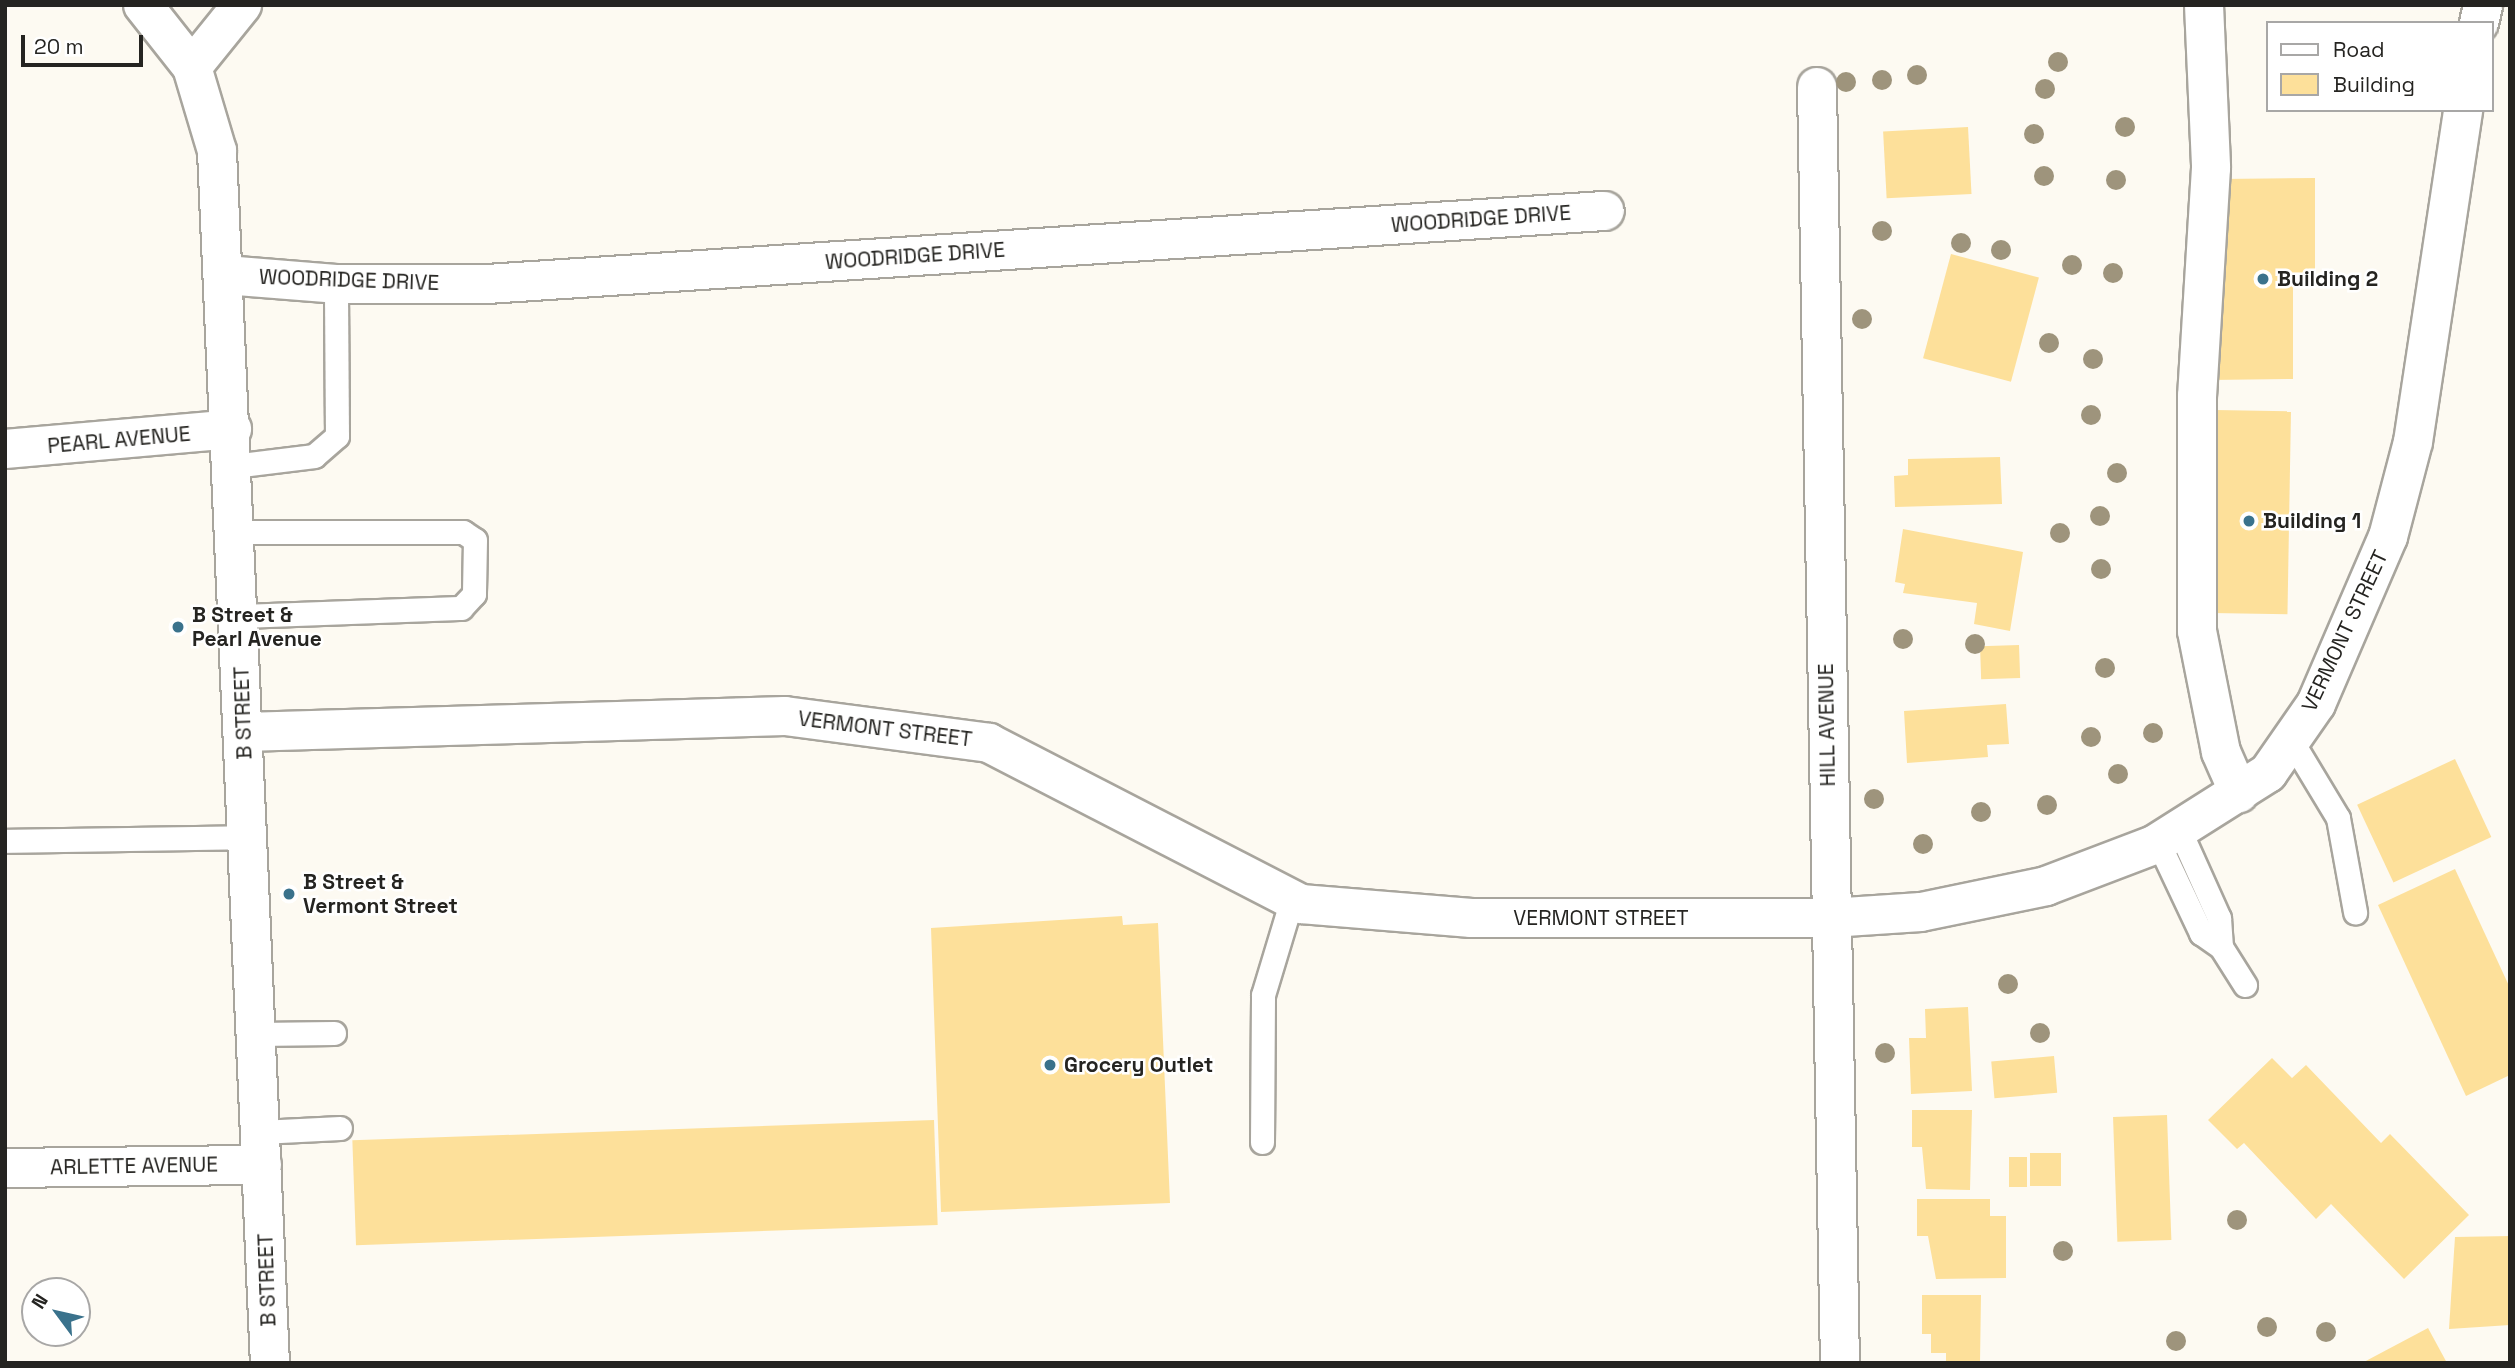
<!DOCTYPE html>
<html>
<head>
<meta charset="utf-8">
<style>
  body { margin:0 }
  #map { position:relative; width:2515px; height:1368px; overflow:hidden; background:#fdfaf2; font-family:"Space Grotesk",sans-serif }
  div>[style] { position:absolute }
  .building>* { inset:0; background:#fde09a; transform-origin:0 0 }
  .roads { filter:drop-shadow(2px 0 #a8a59d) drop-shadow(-2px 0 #a8a59d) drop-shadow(0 2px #a8a59d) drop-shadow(0 -2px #a8a59d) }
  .lane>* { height:23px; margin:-11.5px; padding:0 11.5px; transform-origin:11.5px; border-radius:11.5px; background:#fff }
  .street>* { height:38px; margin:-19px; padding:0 19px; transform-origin:19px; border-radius:19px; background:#fff }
  .secondary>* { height:38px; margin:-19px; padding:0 19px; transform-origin:19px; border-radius:19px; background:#fff }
  .trees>* { width:20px; height:20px; margin:-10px; border-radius:50%; background:#9e947c }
  .dots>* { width:19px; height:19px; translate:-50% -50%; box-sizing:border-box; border:4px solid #fff; border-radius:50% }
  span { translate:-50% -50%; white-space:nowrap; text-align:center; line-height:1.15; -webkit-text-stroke:5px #fff; paint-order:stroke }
  .street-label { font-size:21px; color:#252421 }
  .poi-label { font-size:21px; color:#252421; font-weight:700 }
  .left { translate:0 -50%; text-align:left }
  .frame { position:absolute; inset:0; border:7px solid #252421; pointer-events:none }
  .legend { position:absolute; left:2266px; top:21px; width:228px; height:91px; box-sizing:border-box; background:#fff; border:2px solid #a8a7a6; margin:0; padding:9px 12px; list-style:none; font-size:21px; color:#252421 }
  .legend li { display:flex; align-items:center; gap:14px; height:35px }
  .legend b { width:35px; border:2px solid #a8a7a6 }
  .north { position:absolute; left:21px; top:1277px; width:70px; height:70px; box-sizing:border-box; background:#fff; border:2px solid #a8a7a6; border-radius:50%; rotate:303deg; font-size:19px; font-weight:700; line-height:28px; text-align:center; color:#252421 }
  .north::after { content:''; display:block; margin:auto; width:24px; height:32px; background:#3a728c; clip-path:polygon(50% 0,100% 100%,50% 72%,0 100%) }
  .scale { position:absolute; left:21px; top:35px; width:122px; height:32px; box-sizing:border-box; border:4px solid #252421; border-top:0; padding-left:9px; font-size:21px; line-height:24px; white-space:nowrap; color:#252421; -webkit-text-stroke:5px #fff; paint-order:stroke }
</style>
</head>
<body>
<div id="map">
  <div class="building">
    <div style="left:1968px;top:127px;width:67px;height:85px;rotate:87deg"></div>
    <div style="clip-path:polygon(2315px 178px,2315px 283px,2293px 283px,2293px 379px,2210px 380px,2221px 179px)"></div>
    <div style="left:1951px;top:254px;width:91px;height:108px;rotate:15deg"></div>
    <div style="left:2215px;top:410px;width:76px;height:203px;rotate:1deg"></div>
    <div style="clip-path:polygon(2000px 457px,2002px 504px,1895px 507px,1894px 476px,1908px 475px,1908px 459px)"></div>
    <div style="clip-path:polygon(1903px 529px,2023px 552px,2010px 631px,1974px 624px,1977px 603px,1903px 593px,1905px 584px,1895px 582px)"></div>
    <div style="left:2019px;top:645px;width:33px;height:39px;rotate:88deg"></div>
    <div style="clip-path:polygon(2006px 704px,2009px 744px,1987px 745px,1988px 757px,1907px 763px,1904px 711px)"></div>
    <div style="left:2455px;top:759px;width:86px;height:108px;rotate:65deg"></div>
    <div style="clip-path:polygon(2455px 869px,2510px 988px,2510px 1075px,2466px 1096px,2378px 905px)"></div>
    <div style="clip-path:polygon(1122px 916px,1123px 925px,1158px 923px,1170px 1203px,941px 1212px,931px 928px)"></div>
    <div style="clip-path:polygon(1968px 1007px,1972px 1091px,1911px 1094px,1909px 1038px,1926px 1038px,1925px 1009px)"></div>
    <div style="left:2054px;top:1056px;width:37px;height:63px;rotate:85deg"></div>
    <div style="clip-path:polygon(2272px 1058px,2292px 1078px,2306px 1065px,2381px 1143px,2390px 1134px,2469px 1215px,2404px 1279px,2331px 1204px,2316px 1219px,2244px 1143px,2237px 1149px,2208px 1120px)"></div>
    <div style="clip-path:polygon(1912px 1110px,1972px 1110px,1970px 1190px,1926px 1189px,1922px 1147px,1912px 1147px)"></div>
    <div style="left:2167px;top:1115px;width:125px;height:54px;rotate:88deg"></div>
    <div style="left:934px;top:1120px;width:105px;height:582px;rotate:88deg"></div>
    <div style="left:2061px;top:1153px;width:33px;height:31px;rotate:90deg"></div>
    <div style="left:2009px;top:1157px;width:18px;height:30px"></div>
    <div style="clip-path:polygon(1917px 1199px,1990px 1199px,1990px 1216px,2006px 1216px,2006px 1278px,1936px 1279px,1928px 1236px,1917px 1236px)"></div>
    <div style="clip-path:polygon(2510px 1236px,2510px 1325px,2449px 1329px,2455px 1237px)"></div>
    <div style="clip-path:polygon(1922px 1295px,1981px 1295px,1980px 1363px,1946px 1363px,1946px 1353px,1931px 1353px,1931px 1334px,1922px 1334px)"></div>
    <div style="clip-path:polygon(2428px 1328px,2447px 1363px,2362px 1363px)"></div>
  </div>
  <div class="roads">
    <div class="lane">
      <div style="left:233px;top:466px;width:82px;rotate:-7deg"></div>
      <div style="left:314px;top:456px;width:30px;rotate:-41deg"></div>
      <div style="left:337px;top:436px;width:152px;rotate:-90.4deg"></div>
      <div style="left:236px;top:532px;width:227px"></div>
      <div style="left:463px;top:532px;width:14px;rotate:34deg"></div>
      <div style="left:475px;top:540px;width:54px;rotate:91.1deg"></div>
      <div style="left:474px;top:594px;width:19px;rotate:133deg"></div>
      <div style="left:461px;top:608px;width:222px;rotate:177.9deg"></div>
      <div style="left:2291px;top:740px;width:91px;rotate:58.9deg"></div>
      <div style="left:2338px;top:818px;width:96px;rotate:79.7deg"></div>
      <div style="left:2179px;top:829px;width:98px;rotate:65.8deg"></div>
      <div style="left:2219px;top:918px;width:29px;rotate:86deg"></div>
      <div style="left:5px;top:841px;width:244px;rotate:-0.9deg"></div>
      <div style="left:2158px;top:842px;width:101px;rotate:64.7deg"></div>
      <div style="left:2201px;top:933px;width:24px;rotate:35deg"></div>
      <div style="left:2221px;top:947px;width:45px;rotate:57.7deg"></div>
      <div style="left:257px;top:1034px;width:77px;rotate:-0.7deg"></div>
      <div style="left:260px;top:1132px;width:80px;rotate:-2.9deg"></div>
      <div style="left:1262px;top:1142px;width:147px;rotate:-89.6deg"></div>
      <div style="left:1263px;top:995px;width:100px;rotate:-73.2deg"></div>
    </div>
    <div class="street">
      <div style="left:2204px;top:5px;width:163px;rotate:87.5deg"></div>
      <div style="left:2211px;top:168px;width:228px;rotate:93.5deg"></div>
      <div style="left:2197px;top:396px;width:235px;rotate:90deg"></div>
      <div style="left:2197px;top:631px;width:123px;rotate:78.8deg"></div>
      <div style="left:2221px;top:752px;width:45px;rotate:66.3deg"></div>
      <div style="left:2479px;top:23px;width:18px;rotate:-77deg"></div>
      <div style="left:1817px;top:87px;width:1276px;rotate:88.97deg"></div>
      <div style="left:225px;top:275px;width:111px;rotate:4.6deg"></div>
      <div style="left:336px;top:284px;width:151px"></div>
      <div style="left:487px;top:284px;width:1120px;rotate:-3.74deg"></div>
      <div style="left:5px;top:449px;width:228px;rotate:-5deg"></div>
      <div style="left:244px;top:732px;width:541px;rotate:-1.69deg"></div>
      <div style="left:785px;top:716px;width:206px;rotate:7.5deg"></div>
      <div style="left:989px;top:743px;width:351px;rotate:27.3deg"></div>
      <div style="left:1301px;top:904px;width:171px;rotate:4.7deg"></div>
      <div style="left:1471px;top:918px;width:359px"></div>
      <div style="left:1830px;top:918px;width:91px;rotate:-3.8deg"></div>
      <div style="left:1921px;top:912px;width:128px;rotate:-11.7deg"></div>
      <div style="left:2046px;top:886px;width:116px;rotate:-20.8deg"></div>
      <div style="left:2154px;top:845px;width:135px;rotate:-32.3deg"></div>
      <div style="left:2268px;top:773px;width:84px;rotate:-55.2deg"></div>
      <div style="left:2316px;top:704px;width:182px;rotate:-66.7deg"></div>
      <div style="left:2388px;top:537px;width:98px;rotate:-75.3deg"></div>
      <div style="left:2413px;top:442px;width:336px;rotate:-81.4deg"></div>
      <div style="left:5px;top:1168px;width:257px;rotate:-0.7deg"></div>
    </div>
    <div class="secondary">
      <div style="left:143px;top:5px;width:79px;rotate:51.7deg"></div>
      <div style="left:192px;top:67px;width:88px;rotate:73.4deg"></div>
      <div style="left:217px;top:151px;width:1213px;rotate:87.5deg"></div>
      <div style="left:192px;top:67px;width:80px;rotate:-51.1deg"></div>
    </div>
  </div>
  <div class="trees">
    <div style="left:2058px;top:62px"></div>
    <div style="left:1917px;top:75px"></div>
    <div style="left:1882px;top:80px"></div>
    <div style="left:1846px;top:82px"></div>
    <div style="left:2045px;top:89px"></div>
    <div style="left:2125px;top:127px"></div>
    <div style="left:2034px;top:134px"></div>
    <div style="left:2044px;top:176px"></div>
    <div style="left:2116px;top:180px"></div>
    <div style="left:1882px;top:231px"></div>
    <div style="left:1961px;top:243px"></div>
    <div style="left:2001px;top:250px"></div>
    <div style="left:2072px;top:265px"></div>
    <div style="left:2113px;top:273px"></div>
    <div style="left:1862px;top:319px"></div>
    <div style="left:2049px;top:343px"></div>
    <div style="left:2093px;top:359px"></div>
    <div style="left:2091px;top:415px"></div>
    <div style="left:2117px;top:473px"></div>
    <div style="left:2100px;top:516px"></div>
    <div style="left:2060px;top:533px"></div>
    <div style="left:2101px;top:569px"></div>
    <div style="left:1903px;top:639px"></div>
    <div style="left:1975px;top:644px"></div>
    <div style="left:2105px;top:668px"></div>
    <div style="left:2153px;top:733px"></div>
    <div style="left:2091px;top:737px"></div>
    <div style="left:2118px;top:774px"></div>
    <div style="left:1874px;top:799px"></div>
    <div style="left:2047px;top:805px"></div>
    <div style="left:1981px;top:812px"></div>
    <div style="left:1923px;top:844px"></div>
    <div style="left:2008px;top:984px"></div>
    <div style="left:2040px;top:1033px"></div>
    <div style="left:1885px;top:1053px"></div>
    <div style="left:2237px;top:1220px"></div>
    <div style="left:2063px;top:1251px"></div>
    <div style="left:2267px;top:1327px"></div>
    <div style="left:2326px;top:1332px"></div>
    <div style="left:2176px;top:1341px"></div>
  </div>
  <div class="dots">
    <div style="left:2263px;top:279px;background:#3a728c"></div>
    <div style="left:2249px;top:521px;background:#3a728c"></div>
    <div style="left:178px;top:627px;background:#3a728c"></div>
    <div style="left:289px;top:894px;background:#3a728c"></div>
    <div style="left:1050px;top:1065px;background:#3a728c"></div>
  </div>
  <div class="street-label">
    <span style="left:1481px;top:219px;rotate:-4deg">WOODRIDGE DRIVE</span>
    <span style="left:915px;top:256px;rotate:-4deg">WOODRIDGE DRIVE</span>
    <span style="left:349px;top:280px;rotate:2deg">WOODRIDGE DRIVE</span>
    <span style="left:119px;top:440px;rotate:-5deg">PEARL AVENUE</span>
    <span style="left:2345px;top:631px;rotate:-65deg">VERMONT STREET</span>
    <span style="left:243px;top:713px;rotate:-92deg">B STREET</span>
    <span style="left:1827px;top:725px;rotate:-91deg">HILL AVENUE</span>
    <span style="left:885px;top:729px;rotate:7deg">VERMONT STREET</span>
    <span style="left:1601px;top:918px">VERMONT STREET</span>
    <span style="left:134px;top:1166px;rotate:-1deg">ARLETTE AVENUE</span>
    <span style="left:267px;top:1280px;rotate:-92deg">B STREET</span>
  </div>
  <div class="poi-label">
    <span class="left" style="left:2277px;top:279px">Building 2</span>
    <span class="left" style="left:2263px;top:521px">Building 1</span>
    <span class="left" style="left:192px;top:627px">B Street &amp;<br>Pearl Avenue</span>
    <span class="left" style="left:303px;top:894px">B Street &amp;<br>Vermont Street</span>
    <span class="left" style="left:1064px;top:1065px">Grocery Outlet</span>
  </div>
  <div class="frame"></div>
  <ul class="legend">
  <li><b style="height:9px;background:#fff"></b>Road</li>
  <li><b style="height:19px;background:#fde09a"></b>Building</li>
  </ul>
  <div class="north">N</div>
  <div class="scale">20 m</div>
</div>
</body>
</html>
